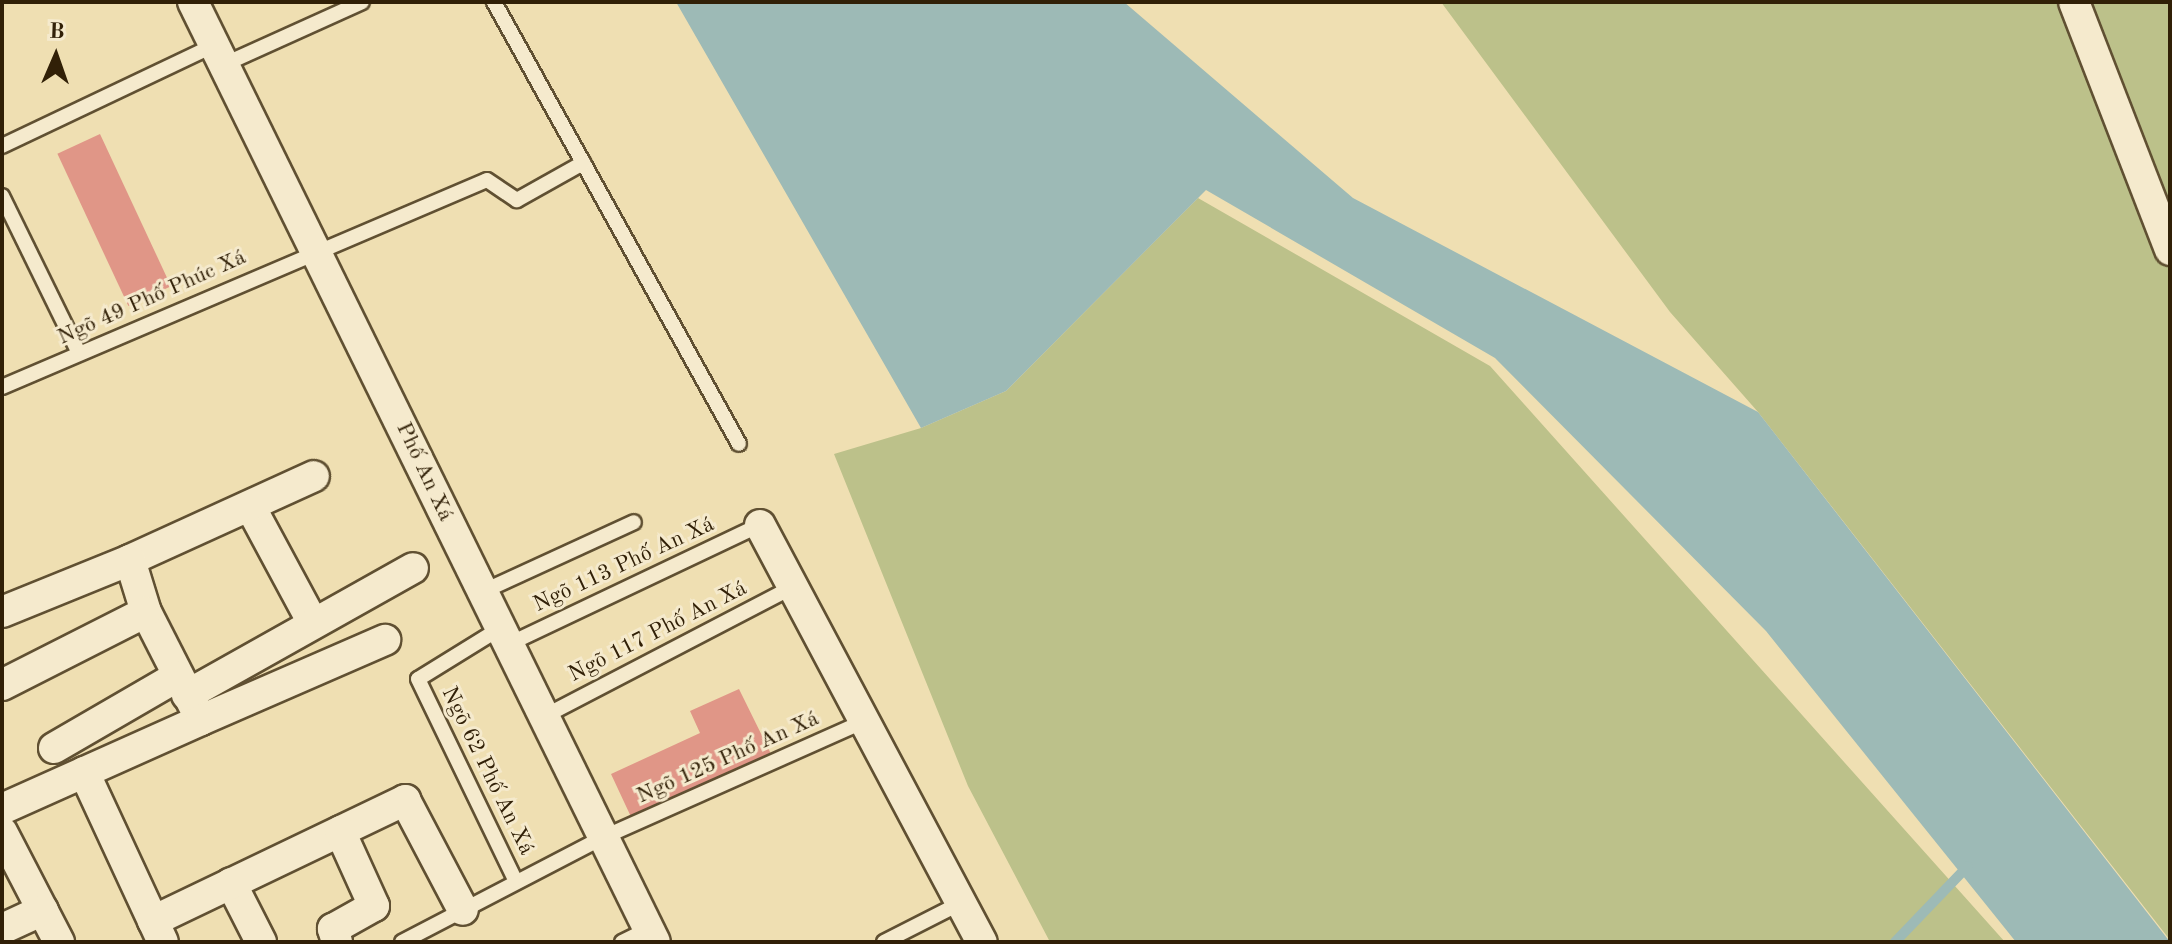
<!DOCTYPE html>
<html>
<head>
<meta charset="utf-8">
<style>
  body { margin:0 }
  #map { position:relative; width:2172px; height:944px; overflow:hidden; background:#efdfb2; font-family:"Old Standard TT",serif }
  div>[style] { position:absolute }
  .green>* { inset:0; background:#bcc18a }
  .water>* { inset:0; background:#9dbab6 }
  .stream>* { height:10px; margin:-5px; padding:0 5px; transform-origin:5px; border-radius:5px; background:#9dbab6 }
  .building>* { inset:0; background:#e09687; transform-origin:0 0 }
  .roads { filter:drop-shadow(2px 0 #605032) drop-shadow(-2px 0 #605032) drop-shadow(0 2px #605032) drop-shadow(0 -2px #605032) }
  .service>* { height:14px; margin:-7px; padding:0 7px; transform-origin:7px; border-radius:7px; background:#f5eacd }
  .minor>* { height:30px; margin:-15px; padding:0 15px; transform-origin:15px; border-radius:15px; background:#f5eacd }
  span { translate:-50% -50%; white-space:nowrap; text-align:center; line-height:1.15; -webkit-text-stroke:6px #f5eacd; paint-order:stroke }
  .street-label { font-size:22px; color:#312007 }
  .frame { position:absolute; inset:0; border:4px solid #312007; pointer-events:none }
  .north { position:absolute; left:16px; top:16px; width:80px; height:80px; -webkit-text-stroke:6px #f5eacd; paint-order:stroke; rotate:2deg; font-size:22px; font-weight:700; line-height:32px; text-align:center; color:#312007 }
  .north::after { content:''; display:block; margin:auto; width:28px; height:36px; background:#312007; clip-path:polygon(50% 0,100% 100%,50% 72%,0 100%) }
</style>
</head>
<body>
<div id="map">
  <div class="green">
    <div style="clip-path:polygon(1441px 2px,2170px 2px,2170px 940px,1758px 412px,1670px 312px)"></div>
    <div style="clip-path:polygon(1198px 198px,1490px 366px,2005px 942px,1050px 942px,968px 786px,834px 454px,921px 428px,1006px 391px)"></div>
  </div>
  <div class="water">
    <div style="clip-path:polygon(676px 2px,1124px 2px,1353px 198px,1758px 412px,2170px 942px,2016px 942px,1766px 631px,1495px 358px,1206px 190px,1006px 391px,921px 428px)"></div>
  </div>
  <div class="stream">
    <div style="left:1895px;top:942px;width:105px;rotate:-46.2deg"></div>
  </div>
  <div class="building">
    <div style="left:100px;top:134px;width:168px;height:47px;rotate:65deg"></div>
    <div style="clip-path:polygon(739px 689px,771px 754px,632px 819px,611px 774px,700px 733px,690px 711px)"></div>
  </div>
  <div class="roads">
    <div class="service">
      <div style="left:494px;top:2px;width:505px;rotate:61deg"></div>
      <div style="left:225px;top:64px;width:150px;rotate:-24.3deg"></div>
      <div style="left:2px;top:146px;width:236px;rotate:-25.4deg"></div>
      <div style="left:2px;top:196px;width:175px;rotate:63.9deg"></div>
      <div style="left:2px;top:387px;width:527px;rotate:-23.11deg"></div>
      <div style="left:487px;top:180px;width:36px;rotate:34deg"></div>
      <div style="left:517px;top:200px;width:76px;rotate:-29.3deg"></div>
      <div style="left:482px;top:592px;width:167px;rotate:-24.7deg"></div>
      <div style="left:499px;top:629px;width:95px;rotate:148.3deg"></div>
      <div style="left:418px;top:679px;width:225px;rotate:64.2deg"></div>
      <div style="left:507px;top:645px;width:280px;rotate:-25.4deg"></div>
      <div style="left:543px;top:717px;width:282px;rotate:-27.5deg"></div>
      <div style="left:402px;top:942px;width:228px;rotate:-27.5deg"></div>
      <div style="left:604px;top:837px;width:286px;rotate:-24deg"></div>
      <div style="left:622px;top:942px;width:30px;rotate:-26deg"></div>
      <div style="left:884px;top:942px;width:86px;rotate:-26.9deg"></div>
    </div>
    <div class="minor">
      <div style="left:193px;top:2px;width:1047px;rotate:63.83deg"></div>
      <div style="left:2074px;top:2px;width:266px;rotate:68.8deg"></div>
      <div style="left:250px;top:506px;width:133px;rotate:61.7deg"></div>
      <div style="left:760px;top:525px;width:472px;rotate:62deg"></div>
      <div style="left:130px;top:560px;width:202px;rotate:-24.5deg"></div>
      <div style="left:2px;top:612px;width:138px;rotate:-22.1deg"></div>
      <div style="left:130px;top:560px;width:54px;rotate:72.9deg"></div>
      <div style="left:146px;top:612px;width:121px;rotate:63deg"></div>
      <div style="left:201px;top:720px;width:218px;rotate:155.9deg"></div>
      <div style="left:2px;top:685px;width:161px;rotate:-26.9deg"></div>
      <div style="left:187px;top:695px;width:259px;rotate:-29.3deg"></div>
      <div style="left:201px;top:720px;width:201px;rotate:-23.5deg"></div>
      <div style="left:54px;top:748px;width:143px;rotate:-30.1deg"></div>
      <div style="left:84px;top:772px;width:187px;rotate:65.1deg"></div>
      <div style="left:2px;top:832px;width:124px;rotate:62.6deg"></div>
      <div style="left:231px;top:883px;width:66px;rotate:63deg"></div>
      <div style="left:153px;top:921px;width:280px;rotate:-25.6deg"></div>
      <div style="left:405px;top:800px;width:124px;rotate:62.2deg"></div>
      <div style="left:2px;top:929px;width:45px;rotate:-24.9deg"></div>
      <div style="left:337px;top:942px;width:14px;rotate:-107deg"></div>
      <div style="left:333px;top:929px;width:47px;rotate:-29.3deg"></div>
      <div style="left:374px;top:906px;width:82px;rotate:-114.4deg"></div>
    </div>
  </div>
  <div class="street-label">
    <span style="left:152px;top:298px;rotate:-24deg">Ngõ 49 Phố Phúc Xá</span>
    <span style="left:424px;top:472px;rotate:65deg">Phố An Xá</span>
    <span style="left:624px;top:565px;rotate:-25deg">Ngõ 113 Phố An Xá</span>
    <span style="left:658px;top:632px;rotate:-27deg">Ngõ 117 Phố An Xá</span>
    <span style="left:728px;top:758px;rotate:-24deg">Ngõ 125 Phố An Xá</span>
    <span style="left:487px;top:771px;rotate:64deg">Ngõ 62 Phố An Xá</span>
  </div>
  <div class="frame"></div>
  <div class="north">B</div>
</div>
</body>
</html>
